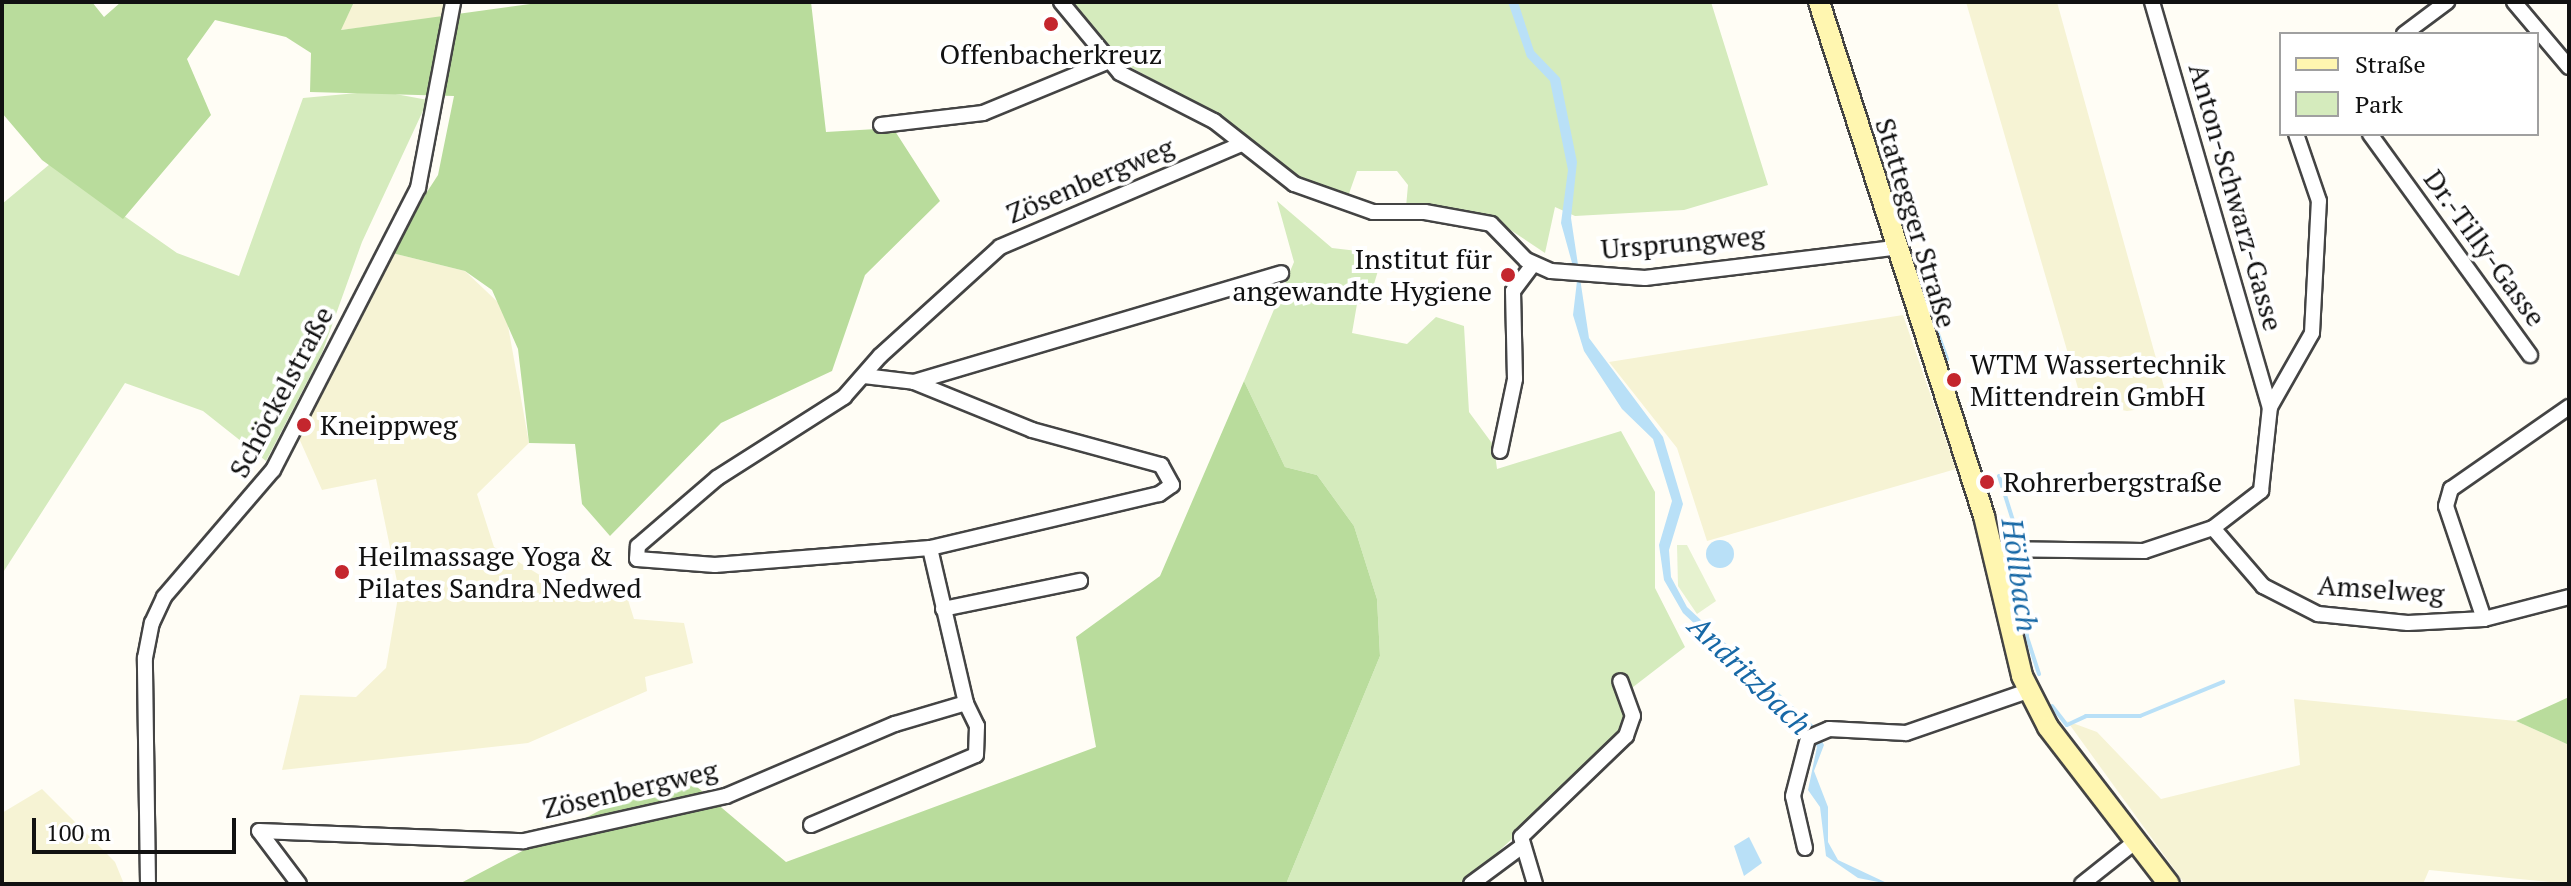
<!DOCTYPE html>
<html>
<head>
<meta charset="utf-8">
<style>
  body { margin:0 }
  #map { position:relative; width:2571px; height:886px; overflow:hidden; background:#fffdf5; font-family:"PT Serif",serif }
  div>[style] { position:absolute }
  .farmland>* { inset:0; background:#f6f3d4 }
  .green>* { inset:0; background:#d5ebbd }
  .forest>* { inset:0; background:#b9dc9c }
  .pitch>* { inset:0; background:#e6f2cf }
  .water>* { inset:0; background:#b9e0f7 }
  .round { border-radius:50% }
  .stream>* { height:4px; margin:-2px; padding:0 2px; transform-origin:2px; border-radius:2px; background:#b9e0f7 }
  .roads { filter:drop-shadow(2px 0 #444) drop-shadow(-2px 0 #444) drop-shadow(0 2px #444) drop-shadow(0 -2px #444) }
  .street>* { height:14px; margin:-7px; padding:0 7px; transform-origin:7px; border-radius:7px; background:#fff }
  .secondary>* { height:20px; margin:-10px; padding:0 10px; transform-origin:10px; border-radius:10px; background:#fff6b0 }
  .dots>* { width:22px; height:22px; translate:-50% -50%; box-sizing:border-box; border:4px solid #fff; border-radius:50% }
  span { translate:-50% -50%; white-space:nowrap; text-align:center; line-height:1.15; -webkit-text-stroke:8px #fff; paint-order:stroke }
  .poi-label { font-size:28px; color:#111 }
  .right { translate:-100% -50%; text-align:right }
  .left { translate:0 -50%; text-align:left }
  .street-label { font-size:28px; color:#111 }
  .water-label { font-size:30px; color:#1768a6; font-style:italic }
  .frame { position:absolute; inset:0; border:4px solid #111; pointer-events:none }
  .legend { position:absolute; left:2279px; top:32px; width:260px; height:104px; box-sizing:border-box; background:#fff; border:2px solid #a0a0a0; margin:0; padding:10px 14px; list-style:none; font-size:24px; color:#111 }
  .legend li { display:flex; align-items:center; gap:16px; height:40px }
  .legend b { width:40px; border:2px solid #a0a0a0 }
  .scale { position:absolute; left:32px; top:818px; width:204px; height:36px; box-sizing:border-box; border:4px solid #111; border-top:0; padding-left:10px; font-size:24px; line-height:28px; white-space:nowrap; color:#111; -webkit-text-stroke:6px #fff; paint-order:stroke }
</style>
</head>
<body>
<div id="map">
  <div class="farmland">
    <div style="clip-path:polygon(354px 2px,444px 2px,442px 18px,340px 30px)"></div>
    <div style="clip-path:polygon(1966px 2px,2057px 2px,2169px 405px,2127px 411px,2082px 402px)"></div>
    <div style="clip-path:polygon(388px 252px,465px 271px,505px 309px,529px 443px,477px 494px,494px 547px,551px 582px,623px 584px,634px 619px,684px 623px,693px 663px,645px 677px,647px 691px,528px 743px,282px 770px,300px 695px,356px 697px,386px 668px,399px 591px,376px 479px,322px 490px,298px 436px)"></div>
    <div style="clip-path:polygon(1903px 315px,1956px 469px,1707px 541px,1677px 448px,1609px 362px)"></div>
    <div style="clip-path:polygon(2294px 699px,2516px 721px,2569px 745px,2569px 884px,2429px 870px,2423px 884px,2185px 884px,2067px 721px,2097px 732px,2161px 799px,2300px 765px)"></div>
    <div style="clip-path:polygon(42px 789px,115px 862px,124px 884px,2px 884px,2px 813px)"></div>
  </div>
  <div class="green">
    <div style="clip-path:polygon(1067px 2px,1711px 2px,1768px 185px,1684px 210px,1575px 216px,1555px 207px,1545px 253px,1488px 215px,1406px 207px,1408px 185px,1397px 171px,1357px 171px,1346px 202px,1301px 183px,1223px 117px,1108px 55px)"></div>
    <div style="clip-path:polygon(379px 91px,428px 100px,362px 242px,322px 353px,266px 461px,203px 411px,125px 383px,2px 574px,2px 204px,50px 164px,177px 253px,239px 276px,303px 98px)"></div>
    <div style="clip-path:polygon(1277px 201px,1332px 248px,1383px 254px,1368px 304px,1357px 304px,1352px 333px,1407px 344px,1436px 317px,1464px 326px,1469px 412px,1494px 446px,1497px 469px,1621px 431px,1655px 492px,1655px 588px,1685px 647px,1624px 694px,1625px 730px,1605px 753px,1463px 884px,1286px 884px,1380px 656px,1377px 599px,1354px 526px,1317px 475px,1285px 467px,1244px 381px,1294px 262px)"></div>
  </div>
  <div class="forest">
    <div style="clip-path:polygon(2px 2px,92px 2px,104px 17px,121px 2px,354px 2px,341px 30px,545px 2px,811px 2px,826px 132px,893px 128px,940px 201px,865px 275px,832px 371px,721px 423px,610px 536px,582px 504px,575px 444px,529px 443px,518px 349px,492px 290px,465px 271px,388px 252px,438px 175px,454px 96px,310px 92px,311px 53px,286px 37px,215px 20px,187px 59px,211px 115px,123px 219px,42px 160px,2px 113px)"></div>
    <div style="clip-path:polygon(1244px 381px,1285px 467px,1317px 475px,1354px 526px,1377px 599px,1380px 656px,1286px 884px,459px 884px,677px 770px,786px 862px,1096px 747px,1076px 637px,1160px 576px)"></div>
    <div style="clip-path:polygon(2569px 697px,2569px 745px,2516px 721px)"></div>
  </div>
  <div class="pitch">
    <div style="clip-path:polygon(1677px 545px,1687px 545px,1716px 601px,1697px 614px,1678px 586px)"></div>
  </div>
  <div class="water">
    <div style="clip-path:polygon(1508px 2px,1518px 2px,1534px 51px,1560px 78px,1577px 162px,1571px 218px,1589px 338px,1663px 437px,1683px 504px,1669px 550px,1671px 577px,1687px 607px,1814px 726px,1824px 745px,1814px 771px,1828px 807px,1828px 842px,1838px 860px,1889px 884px,1858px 878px,1826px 856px,1820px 807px,1808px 790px,1817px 747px,1807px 728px,1683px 613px,1664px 580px,1659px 545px,1672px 501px,1653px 439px,1622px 409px,1584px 351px,1573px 315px,1577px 281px,1561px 223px,1568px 170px,1550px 81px,1527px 57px)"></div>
    <div class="round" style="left:1706px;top:540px;width:28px;height:28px"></div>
    <div style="clip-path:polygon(1749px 837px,1762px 863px,1744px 876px,1734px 846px)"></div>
  </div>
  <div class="stream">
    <div style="left:1926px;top:301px;width:62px;rotate:70.1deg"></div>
    <div style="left:1999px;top:476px;width:73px;rotate:72.6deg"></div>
    <div style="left:2023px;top:555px;width:82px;rotate:87.2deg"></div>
    <div style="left:2027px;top:637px;width:39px;rotate:72deg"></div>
    <div style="left:2052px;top:706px;width:24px;rotate:52deg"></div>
    <div style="left:2067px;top:725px;width:21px;rotate:-25deg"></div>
    <div style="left:2086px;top:716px;width:54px"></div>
    <div style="left:2140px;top:716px;width:90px;rotate:-22.3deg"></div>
  </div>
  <div class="roads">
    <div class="street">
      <div style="left:1061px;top:2px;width:92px;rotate:50.3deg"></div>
      <div style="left:1120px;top:73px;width:106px;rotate:27.1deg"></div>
      <div style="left:1214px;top:121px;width:102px;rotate:38.2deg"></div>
      <div style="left:1294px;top:184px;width:84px;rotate:19.5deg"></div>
      <div style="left:1373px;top:212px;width:52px"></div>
      <div style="left:1425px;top:212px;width:67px;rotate:10.3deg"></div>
      <div style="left:1491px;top:224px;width:50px;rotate:45.8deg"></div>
      <div style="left:1526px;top:260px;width:27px;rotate:24deg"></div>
      <div style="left:1551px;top:271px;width:94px;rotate:4.3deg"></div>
      <div style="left:1645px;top:278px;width:251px;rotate:-6.9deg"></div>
      <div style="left:2152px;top:2px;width:422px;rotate:73.8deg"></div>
      <div style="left:2514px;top:2px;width:85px;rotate:49.8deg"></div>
      <div style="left:2404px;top:34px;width:54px;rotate:-36.7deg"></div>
      <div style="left:881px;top:125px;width:103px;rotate:-6.7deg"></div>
      <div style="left:983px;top:113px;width:134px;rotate:-22.4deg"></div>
      <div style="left:2370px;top:134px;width:273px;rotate:54.1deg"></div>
      <div style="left:864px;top:376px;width:50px;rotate:6.8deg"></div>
      <div style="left:914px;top:382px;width:127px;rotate:22.1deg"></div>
      <div style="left:1032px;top:430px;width:134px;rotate:15.2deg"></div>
      <div style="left:1161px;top:465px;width:23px;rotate:61deg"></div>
      <div style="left:1172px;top:485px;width:16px;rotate:145deg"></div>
      <div style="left:1159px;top:494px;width:235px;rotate:166.7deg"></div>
      <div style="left:930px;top:548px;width:216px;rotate:175.5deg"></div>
      <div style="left:715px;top:565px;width:78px;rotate:-175.6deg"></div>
      <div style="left:637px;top:559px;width:13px;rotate:-86deg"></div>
      <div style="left:638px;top:546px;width:104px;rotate:-40.7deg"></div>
      <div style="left:717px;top:478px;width:151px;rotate:-32.5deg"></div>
      <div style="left:844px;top:397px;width:55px;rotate:-48.7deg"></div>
      <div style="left:880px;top:356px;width:162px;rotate:-42.2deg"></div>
      <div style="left:1000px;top:247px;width:263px;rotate:-23.1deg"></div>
      <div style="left:914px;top:382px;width:383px;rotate:-16.5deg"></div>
      <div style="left:1500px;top:451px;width:74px;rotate:-78.2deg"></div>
      <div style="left:1515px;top:379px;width:88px;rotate:-91.3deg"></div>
      <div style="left:1513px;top:291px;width:34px;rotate:-53deg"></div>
      <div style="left:2213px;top:528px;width:77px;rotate:49.2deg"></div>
      <div style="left:2263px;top:586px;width:62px;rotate:27deg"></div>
      <div style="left:2318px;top:614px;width:90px;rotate:5.7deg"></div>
      <div style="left:2408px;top:623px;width:76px;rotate:-3deg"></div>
      <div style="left:2484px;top:619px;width:88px;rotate:-14.5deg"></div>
      <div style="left:1993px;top:549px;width:151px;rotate:0.8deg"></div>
      <div style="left:2144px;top:551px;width:73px;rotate:-18.4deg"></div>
      <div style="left:2213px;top:528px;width:61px;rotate:-37.6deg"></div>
      <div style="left:2261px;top:491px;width:84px;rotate:-83.9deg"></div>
      <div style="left:2270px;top:407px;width:85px;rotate:-60.4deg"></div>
      <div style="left:2312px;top:333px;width:132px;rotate:-87deg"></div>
      <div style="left:2319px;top:201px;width:71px;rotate:-108.9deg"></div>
      <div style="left:943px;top:609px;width:140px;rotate:-11.6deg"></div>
      <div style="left:2484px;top:619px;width:119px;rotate:-108.6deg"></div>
      <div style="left:2446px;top:506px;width:18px;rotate:-74deg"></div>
      <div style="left:2451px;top:489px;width:144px;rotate:-34.8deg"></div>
      <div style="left:811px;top:825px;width:179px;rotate:-23deg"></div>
      <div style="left:976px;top:755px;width:29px;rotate:-88deg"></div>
      <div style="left:977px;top:726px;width:25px;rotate:-116deg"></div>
      <div style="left:1805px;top:848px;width:53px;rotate:-103deg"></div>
      <div style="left:1793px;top:796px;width:60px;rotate:-75.5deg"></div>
      <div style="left:1808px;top:738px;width:23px;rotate:-23deg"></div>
      <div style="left:1829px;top:729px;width:77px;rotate:3deg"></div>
      <div style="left:1906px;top:733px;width:129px;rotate:-19deg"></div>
      <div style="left:148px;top:884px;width:226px;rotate:-90.8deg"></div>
      <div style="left:145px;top:658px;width:36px;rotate:-79deg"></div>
      <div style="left:152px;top:623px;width:29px;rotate:-65deg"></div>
      <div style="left:164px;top:597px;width:167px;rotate:-49.4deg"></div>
      <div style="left:273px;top:470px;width:317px;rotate:-62.8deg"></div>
      <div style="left:418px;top:188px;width:189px;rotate:-79.3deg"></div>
      <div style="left:299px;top:884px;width:66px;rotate:-127deg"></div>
      <div style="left:259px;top:831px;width:265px;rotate:2.2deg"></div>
      <div style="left:524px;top:841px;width:207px;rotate:-12.6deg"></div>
      <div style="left:726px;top:796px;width:184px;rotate:-23.1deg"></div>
      <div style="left:895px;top:724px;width:74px;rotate:-16.5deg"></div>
      <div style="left:966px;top:703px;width:159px;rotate:-103.1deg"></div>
      <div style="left:1471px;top:884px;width:62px;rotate:-36.5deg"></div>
      <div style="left:1535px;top:884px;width:49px;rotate:-106.6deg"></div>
      <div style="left:1521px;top:837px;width:146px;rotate:-43.9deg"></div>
      <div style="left:1626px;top:736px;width:21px;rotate:-71deg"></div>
      <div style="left:1633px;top:716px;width:37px;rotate:-110deg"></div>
      <div style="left:2082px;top:884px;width:69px;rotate:-38.5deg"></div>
    </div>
    <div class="secondary">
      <div style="left:1819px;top:2px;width:540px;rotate:72.2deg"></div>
      <div style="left:1984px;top:516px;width:164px;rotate:76.6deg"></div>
      <div style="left:2022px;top:676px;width:57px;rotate:63deg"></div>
      <div style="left:2048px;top:727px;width:198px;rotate:52.4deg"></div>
    </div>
  </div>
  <div class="dots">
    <div style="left:1051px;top:24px;background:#c4262e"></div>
    <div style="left:1508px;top:275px;background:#c4262e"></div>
    <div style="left:1954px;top:380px;background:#c4262e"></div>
    <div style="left:304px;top:425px;background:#c4262e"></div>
    <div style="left:1987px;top:482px;background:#c4262e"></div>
    <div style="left:342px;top:572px;background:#c4262e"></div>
  </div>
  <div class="poi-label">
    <span style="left:1051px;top:54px">Offenbacherkreuz</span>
    <span class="right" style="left:1492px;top:275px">Institut für<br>angewandte Hygiene</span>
    <span class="left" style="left:1970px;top:380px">WTM Wassertechnik<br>Mittendrein GmbH</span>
    <span class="left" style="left:320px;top:425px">Kneippweg</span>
    <span class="left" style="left:2003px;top:482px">Rohrerbergstraße</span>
    <span class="left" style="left:358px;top:572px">Heilmassage Yoga &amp;<br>Pilates Sandra Nedwed</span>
  </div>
  <div class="street-label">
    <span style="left:1090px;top:180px;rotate:-23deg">Zösenbergweg</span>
    <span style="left:2236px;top:197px;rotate:74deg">Anton-Schwarz-Gasse</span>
    <span style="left:1916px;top:223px;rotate:73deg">Stattegger Straße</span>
    <span style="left:1683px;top:242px;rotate:-5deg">Ursprungweg</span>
    <span style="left:2485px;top:248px;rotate:54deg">Dr.-Tilly-Gasse</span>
    <span style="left:281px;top:392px;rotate:-62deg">Schöckelstraße</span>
    <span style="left:2381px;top:589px;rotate:4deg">Amselweg</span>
    <span style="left:630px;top:789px;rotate:-13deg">Zösenbergweg</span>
  </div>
  <div class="water-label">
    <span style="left:2020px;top:575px;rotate:82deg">Höllbach</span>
    <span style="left:1750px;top:675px;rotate:44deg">Andritzbach</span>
  </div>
  <div class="frame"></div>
  <ul class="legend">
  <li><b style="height:10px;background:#fff6b0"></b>Straße</li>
  <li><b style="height:22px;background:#d5ebbd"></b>Park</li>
  </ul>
  <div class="scale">100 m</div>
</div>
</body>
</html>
